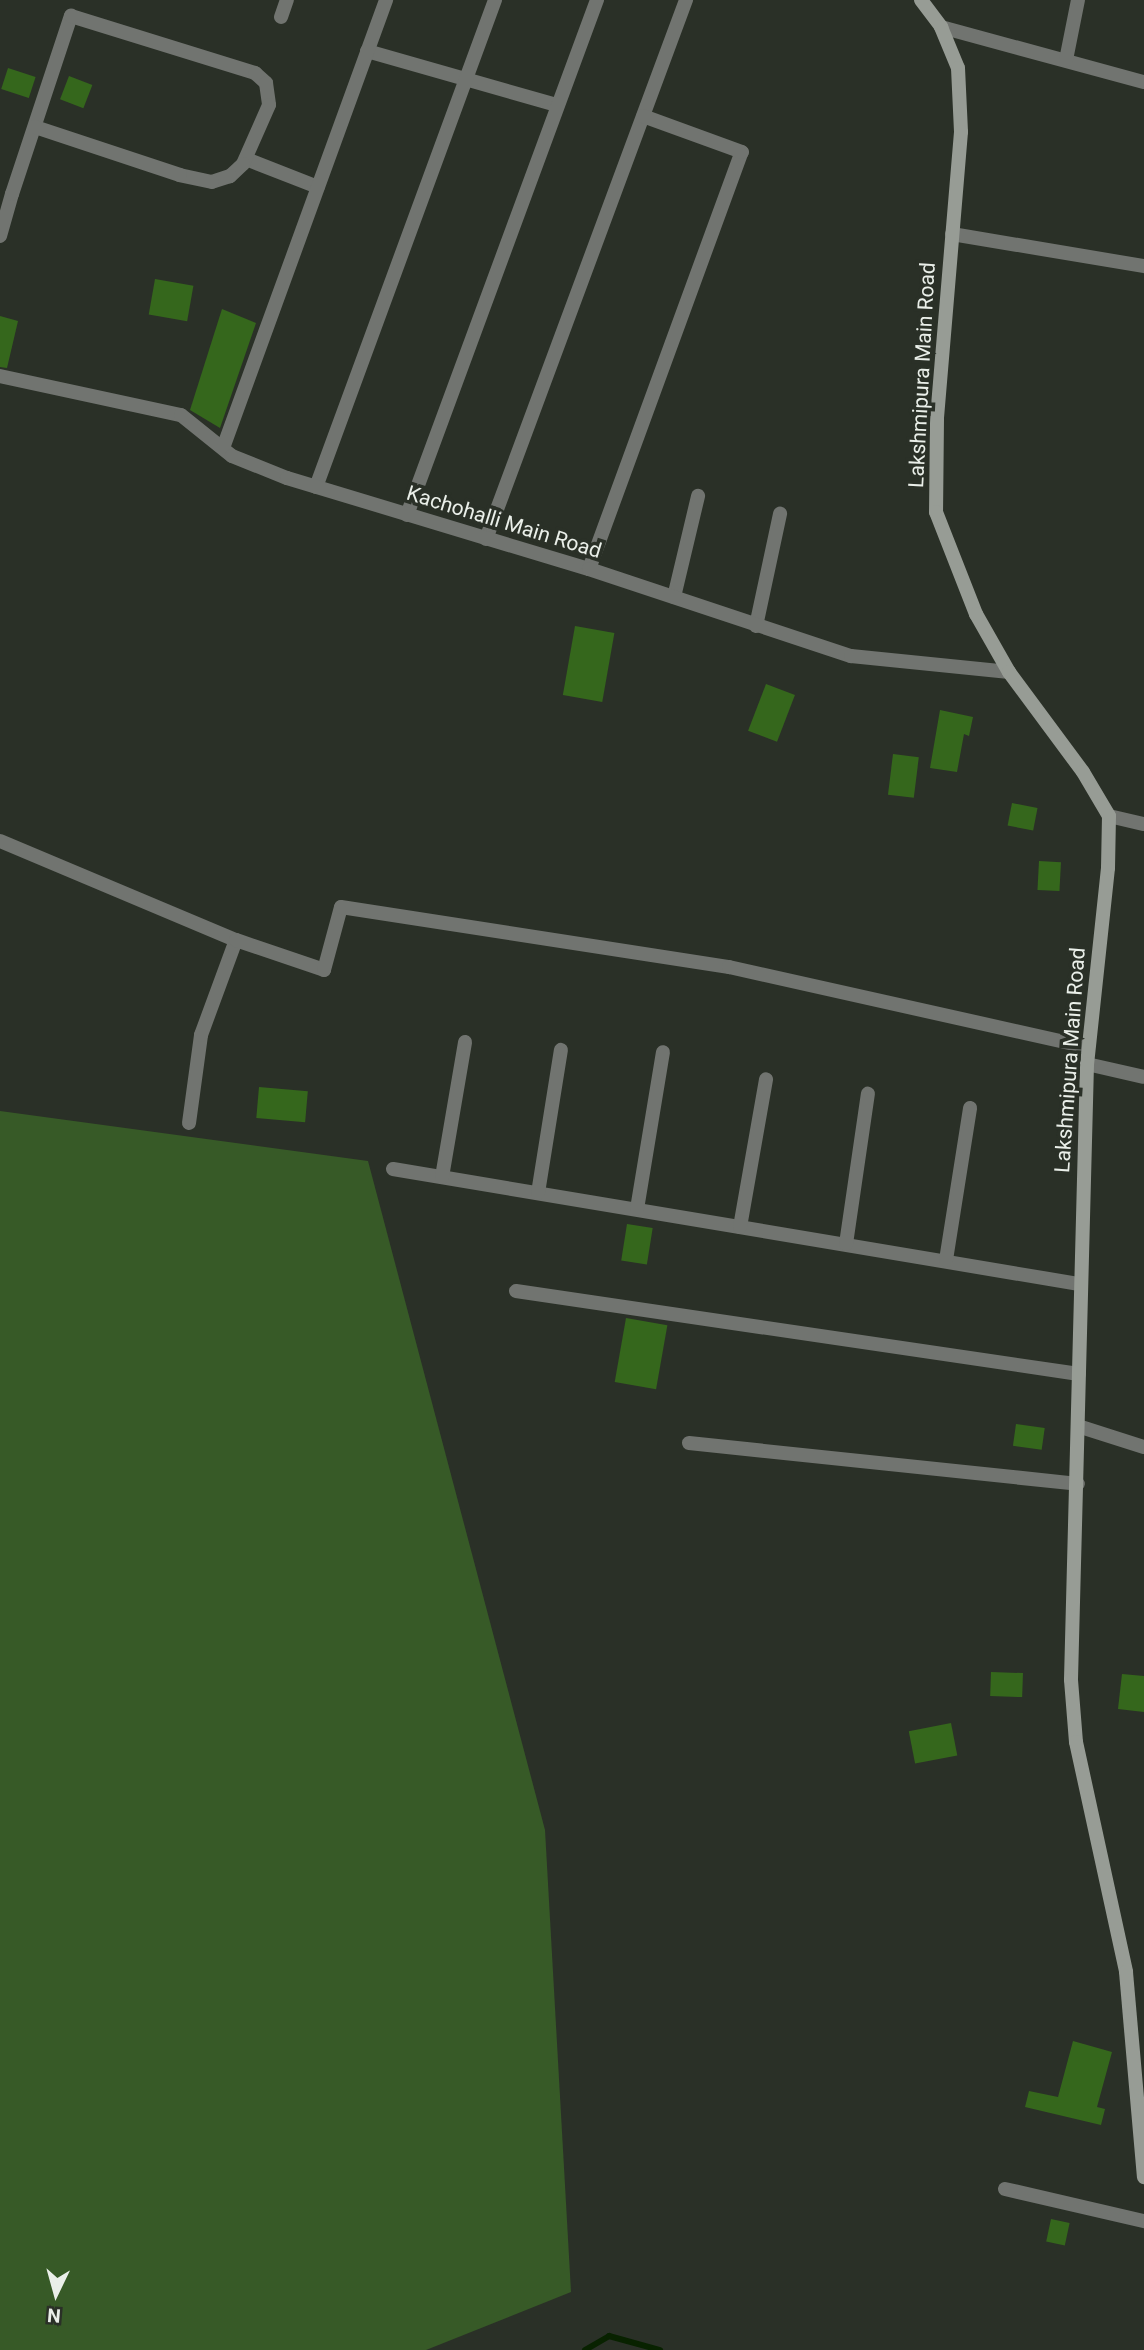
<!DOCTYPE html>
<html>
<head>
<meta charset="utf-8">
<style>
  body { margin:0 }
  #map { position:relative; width:1144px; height:2350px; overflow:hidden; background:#2a3027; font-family:Roboto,sans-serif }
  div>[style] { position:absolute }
  .green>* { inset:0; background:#375a27 }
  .stream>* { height:6px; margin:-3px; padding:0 3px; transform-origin:3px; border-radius:3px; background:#082200 }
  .building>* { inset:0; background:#35671c; transform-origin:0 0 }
  .minor>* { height:14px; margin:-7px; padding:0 7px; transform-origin:7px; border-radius:7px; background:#717470 }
  .tertiary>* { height:14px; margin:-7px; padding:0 7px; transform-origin:7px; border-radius:7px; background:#717470 }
  .secondary>* { height:14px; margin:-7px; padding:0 7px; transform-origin:7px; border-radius:7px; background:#979c95 }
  span { translate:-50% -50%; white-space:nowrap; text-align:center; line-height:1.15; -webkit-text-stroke:7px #2a3027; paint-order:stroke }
  .street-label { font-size:21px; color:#eaefe9 }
  .north { position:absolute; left:21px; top:2259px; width:70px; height:70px; -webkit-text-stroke:5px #2a3027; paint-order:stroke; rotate:185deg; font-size:19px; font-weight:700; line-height:28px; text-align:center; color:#eaefe9 }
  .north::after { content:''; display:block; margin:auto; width:24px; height:32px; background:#eaefe9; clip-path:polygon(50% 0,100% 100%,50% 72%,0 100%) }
</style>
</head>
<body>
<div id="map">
  <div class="green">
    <div style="clip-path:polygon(0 1111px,368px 1161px,545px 1830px,571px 2292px,426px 2350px,0 2350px)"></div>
  </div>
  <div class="stream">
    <div style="left:585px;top:2350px;width:28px;rotate:-30deg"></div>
    <div style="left:609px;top:2336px;width:53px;rotate:15.4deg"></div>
  </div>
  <div class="building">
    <div style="left:8px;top:68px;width:29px;height:22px;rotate:18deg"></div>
    <div style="left:69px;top:76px;width:25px;height:25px;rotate:21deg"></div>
    <div style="left:155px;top:279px;width:39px;height:36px;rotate:10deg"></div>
    <div style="clip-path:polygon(222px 309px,256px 323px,220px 428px,190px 410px)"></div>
    <div style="clip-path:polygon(0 316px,18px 321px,7px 368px,0 367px)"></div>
    <div style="left:575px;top:626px;width:40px;height:70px;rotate:10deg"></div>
    <div style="left:766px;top:684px;width:31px;height:50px;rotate:21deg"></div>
    <div style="clip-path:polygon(940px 710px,973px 717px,969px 736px,964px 734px,957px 772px,930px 768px)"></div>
    <div style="left:893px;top:754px;width:26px;height:41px;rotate:7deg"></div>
    <div style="left:1012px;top:803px;width:26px;height:23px;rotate:11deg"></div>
    <div style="left:1039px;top:861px;width:22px;height:29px;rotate:3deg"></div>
    <div style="left:259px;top:1087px;width:49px;height:31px;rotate:5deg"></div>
    <div style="left:627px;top:1224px;width:26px;height:37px;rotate:9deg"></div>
    <div style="left:626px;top:1318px;width:42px;height:65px;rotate:10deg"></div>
    <div style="left:1016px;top:1424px;width:29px;height:22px;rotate:8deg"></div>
    <div style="left:991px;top:1672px;width:32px;height:24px;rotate:2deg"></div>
    <div style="clip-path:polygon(1122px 1674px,1144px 1676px,1144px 1712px,1118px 1709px)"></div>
    <div style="left:951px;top:1723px;width:33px;height:43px;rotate:79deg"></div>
    <div style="clip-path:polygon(1073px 2041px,1112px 2052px,1097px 2107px,1105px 2109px,1101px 2125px,1025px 2107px,1029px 2091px,1058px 2097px)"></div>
    <div style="left:1051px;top:2219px;width:19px;height:23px;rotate:12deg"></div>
  </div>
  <div class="minor">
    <div style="left:281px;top:17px;width:18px;rotate:-71deg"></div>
    <div style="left:941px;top:27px;width:210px;rotate:15.2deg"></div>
    <div style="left:367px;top:51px;width:198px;rotate:15.9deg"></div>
    <div style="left:1066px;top:60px;width:61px;rotate:-78.7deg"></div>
    <div style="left:246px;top:159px;width:77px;rotate:21.3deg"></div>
    <div style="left:952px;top:234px;width:195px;rotate:9.5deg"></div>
    <div style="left:0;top:236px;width:44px;rotate:-74.1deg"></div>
    <div style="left:12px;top:194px;width:188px;rotate:-71.7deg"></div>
    <div style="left:71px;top:16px;width:193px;rotate:17.2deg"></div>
    <div style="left:255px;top:73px;width:15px;rotate:42deg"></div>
    <div style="left:266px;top:83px;width:22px;rotate:82deg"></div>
    <div style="left:269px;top:105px;width:64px;rotate:113.8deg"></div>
    <div style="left:243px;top:164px;width:18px;rotate:137deg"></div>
    <div style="left:230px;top:176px;width:19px;rotate:162deg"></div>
    <div style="left:212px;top:182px;width:33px;rotate:-168deg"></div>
    <div style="left:180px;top:175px;width:153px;rotate:-161.7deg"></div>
    <div style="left:223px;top:448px;width:477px;rotate:-70deg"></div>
    <div style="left:316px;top:487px;width:519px;rotate:-69.82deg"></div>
    <div style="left:407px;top:515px;width:549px;rotate:-69.75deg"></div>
    <div style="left:486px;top:539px;width:575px;rotate:-69.64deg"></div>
    <div style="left:589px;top:569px;width:444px;rotate:-69.9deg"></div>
    <div style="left:742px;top:152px;width:105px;rotate:-160deg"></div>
    <div style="left:674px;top:597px;width:104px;rotate:-76.6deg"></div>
    <div style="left:756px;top:626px;width:115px;rotate:-77.9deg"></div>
    <div style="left:0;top:841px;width:256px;rotate:22.8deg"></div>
    <div style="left:1087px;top:1064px;width:58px;rotate:12.8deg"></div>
    <div style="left:189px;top:1123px;width:89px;rotate:-82.2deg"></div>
    <div style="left:201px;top:1035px;width:101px;rotate:-69.8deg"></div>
    <div style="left:236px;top:940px;width:93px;rotate:18.8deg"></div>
    <div style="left:324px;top:970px;width:65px;rotate:-74.9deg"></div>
    <div style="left:341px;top:907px;width:393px;rotate:8.8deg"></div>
    <div style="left:729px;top:967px;width:368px;rotate:12.6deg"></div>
    <div style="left:393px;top:1169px;width:696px;rotate:9.52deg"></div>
    <div style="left:442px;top:1177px;width:137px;rotate:-80.3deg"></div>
    <div style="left:538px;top:1193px;width:145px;rotate:-80.9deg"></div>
    <div style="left:637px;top:1209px;width:159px;rotate:-80.6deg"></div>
    <div style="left:740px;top:1227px;width:150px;rotate:-80deg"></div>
    <div style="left:846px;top:1244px;width:152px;rotate:-81.7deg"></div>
    <div style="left:946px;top:1260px;width:154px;rotate:-81deg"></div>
    <div style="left:516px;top:1291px;width:569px;rotate:8.39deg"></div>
    <div style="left:1081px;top:1427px;width:66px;rotate:17.6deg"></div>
    <div style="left:689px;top:1443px;width:391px;rotate:6deg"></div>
    <div style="left:1005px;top:2189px;width:143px;rotate:13deg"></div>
  </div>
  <div class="tertiary">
    <div style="left:0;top:376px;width:185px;rotate:12.2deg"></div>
    <div style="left:181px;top:415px;width:65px;rotate:38.8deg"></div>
    <div style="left:232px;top:456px;width:59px;rotate:21.8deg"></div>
    <div style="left:287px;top:478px;width:315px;rotate:16.8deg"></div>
    <div style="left:589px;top:569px;width:276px;rotate:18.4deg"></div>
    <div style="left:851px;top:656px;width:159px;rotate:5.8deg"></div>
    <div style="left:1109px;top:816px;width:36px;rotate:13deg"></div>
  </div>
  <div class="secondary">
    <div style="left:921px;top:0;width:34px;rotate:53deg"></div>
    <div style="left:941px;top:27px;width:44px;rotate:67.5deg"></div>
    <div style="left:958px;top:68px;width:64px;rotate:87.3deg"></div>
    <div style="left:961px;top:132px;width:288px;rotate:94.8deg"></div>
    <div style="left:937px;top:419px;width:93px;rotate:90.6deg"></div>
    <div style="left:936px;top:512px;width:110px;rotate:68.6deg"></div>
    <div style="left:976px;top:614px;width:67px;rotate:60.4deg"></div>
    <div style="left:1009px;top:672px;width:124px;rotate:53.5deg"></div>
    <div style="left:1083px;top:772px;width:51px;rotate:59.4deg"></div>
    <div style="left:1109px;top:816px;width:52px;rotate:91.1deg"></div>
    <div style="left:1108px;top:868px;width:197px;rotate:96.1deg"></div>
    <div style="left:1087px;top:1064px;width:616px;rotate:91.49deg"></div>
    <div style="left:1071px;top:1680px;width:62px;rotate:85.4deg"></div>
    <div style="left:1076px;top:1742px;width:235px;rotate:77.7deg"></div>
    <div style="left:1126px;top:1972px;width:206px;rotate:85deg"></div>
  </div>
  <div class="street-label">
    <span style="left:922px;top:375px;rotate:-87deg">Lakshmipura Main Road</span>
    <span style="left:504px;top:522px;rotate:17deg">Kachohalli Main Road</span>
    <span style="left:1070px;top:1060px;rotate:-86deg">Lakshmipura Main Road</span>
  </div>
  <div class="north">N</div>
</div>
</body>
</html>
